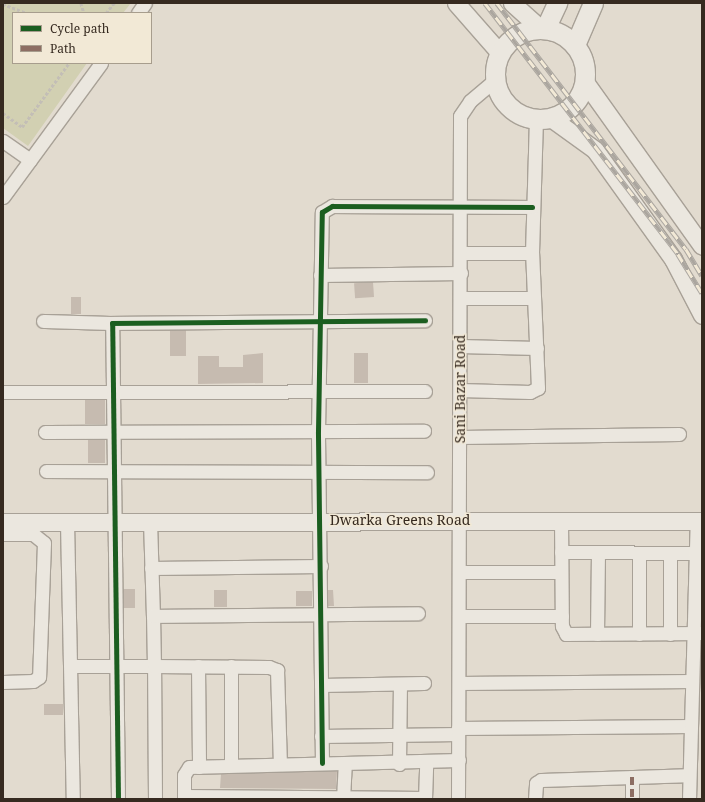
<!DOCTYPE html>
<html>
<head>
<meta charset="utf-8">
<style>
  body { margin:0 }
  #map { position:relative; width:705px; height:802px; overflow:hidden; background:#e2dbcf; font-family:"Noto Serif",serif }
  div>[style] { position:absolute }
  .green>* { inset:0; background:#d2d0b2 }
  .building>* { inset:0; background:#c6bbb0; transform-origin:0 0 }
  .path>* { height:2.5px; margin-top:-1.25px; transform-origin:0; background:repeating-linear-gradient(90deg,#c3beb6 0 3px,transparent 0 5px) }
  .roads { filter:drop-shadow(1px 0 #a8a197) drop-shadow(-1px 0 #a8a197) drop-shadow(0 1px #a8a197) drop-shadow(0 -1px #a8a197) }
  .minor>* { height:13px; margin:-6.5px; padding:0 6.5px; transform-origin:6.5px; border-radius:6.5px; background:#ebe7df }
  .tertiary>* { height:17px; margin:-8.5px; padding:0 8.5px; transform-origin:8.5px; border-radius:8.5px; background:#ebe7df }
  .secondary>* { height:19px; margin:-9.5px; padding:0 9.5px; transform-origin:9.5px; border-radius:9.5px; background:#ebe7df }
  .secondary>.ring { margin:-9.5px; padding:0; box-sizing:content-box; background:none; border:19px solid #ebe7df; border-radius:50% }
  .rail>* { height:4.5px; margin-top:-2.25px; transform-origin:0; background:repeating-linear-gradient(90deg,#f2e9d6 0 9px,#aba69f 0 18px); box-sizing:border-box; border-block:1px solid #aba69f }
  .quiet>* { height:4px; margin-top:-2px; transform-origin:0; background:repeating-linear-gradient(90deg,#8d6e63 0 8px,transparent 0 12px) }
  .cycleway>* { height:5px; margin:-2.5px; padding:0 2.5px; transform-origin:2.5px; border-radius:2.5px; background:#1b5e20 }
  span { translate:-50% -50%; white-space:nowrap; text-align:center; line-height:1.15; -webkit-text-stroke:3px #f2e9d6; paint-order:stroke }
  .street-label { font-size:14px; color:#362a20 }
  .frame { position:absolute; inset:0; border:4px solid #362a20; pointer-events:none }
  .legend { position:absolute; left:12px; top:12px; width:140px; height:52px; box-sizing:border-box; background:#f2e9d6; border:1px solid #a79d8d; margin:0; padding:5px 7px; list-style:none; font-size:12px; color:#362a20 }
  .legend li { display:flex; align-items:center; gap:8px; height:20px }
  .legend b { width:20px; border:1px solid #a79d8d }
</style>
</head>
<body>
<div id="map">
  <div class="green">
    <div style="clip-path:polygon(3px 3px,131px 3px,123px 13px,13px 13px,13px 63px,87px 63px,28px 146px,3px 128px)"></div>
  </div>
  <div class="building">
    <div style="left:373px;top:282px;width:15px;height:19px;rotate:86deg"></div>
    <div style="left:71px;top:297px;width:10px;height:17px"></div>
    <div style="left:170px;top:330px;width:16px;height:26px"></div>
    <div style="clip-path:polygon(263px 353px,263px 383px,198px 384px,198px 356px,219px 356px,219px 367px,243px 367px,243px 355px)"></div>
    <div style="left:354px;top:353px;width:14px;height:30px"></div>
    <div style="left:85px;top:400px;width:20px;height:24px"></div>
    <div style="left:88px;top:440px;width:17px;height:23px"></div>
    <div style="left:123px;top:589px;width:12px;height:19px"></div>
    <div style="left:214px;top:590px;width:13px;height:17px"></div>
    <div style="clip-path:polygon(328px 590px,333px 590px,334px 606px,328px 606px)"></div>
    <div style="left:296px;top:591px;width:16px;height:15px"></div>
    <div style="left:63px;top:704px;width:11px;height:19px;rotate:90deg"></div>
    <div style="clip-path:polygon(337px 771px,336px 789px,220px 788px,221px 774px)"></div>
  </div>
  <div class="path">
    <div style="left:81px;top:3px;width:10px;rotate:73deg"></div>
    <div style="left:3px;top:4px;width:25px;rotate:21deg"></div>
    <div style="left:106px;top:13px;width:13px;rotate:-51deg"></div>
    <div style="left:3px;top:113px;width:24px;rotate:36deg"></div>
    <div style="left:22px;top:127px;width:79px;rotate:-53.7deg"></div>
  </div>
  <div class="roads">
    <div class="minor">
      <div style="left:138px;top:13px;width:12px;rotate:-55deg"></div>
      <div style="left:3px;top:141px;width:33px;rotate:35deg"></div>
      <div style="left:3px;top:197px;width:166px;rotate:-53.8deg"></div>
      <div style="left:461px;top:253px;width:71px"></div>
      <div style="left:320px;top:275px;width:141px;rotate:-0.8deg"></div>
      <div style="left:460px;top:298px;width:74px"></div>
      <div style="left:43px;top:321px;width:69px;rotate:1.7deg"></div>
      <div style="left:460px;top:346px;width:77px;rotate:1.5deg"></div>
      <div style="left:460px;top:390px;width:70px;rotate:1.6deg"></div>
      <div style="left:530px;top:392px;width:9px;rotate:-27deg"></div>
      <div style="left:538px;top:388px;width:135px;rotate:-92.5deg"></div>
      <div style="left:532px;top:253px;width:133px;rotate:-88.3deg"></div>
      <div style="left:3px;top:392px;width:422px;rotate:-0.1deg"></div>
      <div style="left:45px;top:432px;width:379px;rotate:-0.2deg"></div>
      <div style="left:460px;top:437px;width:219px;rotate:-0.8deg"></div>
      <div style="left:46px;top:471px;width:381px;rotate:0.2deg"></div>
      <div style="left:561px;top:520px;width:106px;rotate:89.5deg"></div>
      <div style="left:562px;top:626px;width:9px;rotate:63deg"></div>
      <div style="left:566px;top:634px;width:136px;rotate:-0.4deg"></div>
      <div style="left:150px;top:521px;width:95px;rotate:88.2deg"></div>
      <div style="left:67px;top:522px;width:277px;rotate:88.8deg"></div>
      <div style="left:3px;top:534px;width:30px"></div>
      <div style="left:33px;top:534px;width:14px;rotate:39deg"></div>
      <div style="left:44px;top:543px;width:134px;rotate:92.1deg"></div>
      <div style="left:39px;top:677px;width:7px;rotate:146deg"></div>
      <div style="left:33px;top:681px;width:30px;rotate:178deg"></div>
      <div style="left:561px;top:552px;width:141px;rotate:0.4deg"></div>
      <div style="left:639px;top:553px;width:81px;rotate:90deg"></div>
      <div style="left:151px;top:568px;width:170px;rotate:-0.7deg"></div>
      <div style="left:459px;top:572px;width:102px"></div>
      <div style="left:459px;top:616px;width:103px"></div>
      <div style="left:597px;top:634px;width:81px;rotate:-89.3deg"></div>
      <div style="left:670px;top:634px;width:81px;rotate:-90deg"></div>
      <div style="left:71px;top:666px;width:83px"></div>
      <div style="left:154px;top:666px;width:50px;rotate:-91.1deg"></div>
      <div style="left:153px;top:616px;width:265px;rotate:-0.6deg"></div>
      <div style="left:198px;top:666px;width:101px;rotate:89.4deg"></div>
      <div style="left:459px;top:683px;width:233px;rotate:-0.5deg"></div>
      <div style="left:321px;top:685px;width:103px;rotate:-1.1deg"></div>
      <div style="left:458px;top:728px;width:233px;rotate:-0.5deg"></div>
      <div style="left:321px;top:736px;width:137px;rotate:-0.8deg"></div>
      <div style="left:231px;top:763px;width:97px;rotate:-90deg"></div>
      <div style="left:322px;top:763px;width:332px;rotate:-90.7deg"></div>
      <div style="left:318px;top:431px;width:219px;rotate:-89deg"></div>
      <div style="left:322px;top:212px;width:12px;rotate:-31deg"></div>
      <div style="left:332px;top:206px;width:200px;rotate:0.3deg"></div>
      <div style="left:399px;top:764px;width:80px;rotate:-89.3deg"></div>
      <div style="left:632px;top:777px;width:22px;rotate:90deg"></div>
      <div style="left:184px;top:796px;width:241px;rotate:0.5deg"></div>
      <div style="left:118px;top:799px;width:476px;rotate:-90.7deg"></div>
      <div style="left:112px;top:323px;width:313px;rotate:-0.5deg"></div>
      <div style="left:155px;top:799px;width:133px;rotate:-90.4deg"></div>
      <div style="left:154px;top:666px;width:115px;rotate:0.5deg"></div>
      <div style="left:269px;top:667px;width:9px;rotate:21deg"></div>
      <div style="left:277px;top:670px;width:93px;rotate:88.2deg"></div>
      <div style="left:184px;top:799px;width:24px;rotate:-90deg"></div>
      <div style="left:184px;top:775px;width:9px;rotate:-58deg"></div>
      <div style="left:189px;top:767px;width:270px;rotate:-1.5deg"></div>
      <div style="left:343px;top:799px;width:35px;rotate:-87deg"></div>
      <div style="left:425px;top:799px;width:36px;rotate:-88deg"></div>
      <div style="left:458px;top:799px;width:683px;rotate:-89.83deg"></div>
      <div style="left:460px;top:116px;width:18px;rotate:-56deg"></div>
      <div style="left:470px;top:101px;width:31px;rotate:-40deg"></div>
      <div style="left:535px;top:799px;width:16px;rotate:-86deg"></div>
      <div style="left:536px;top:783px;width:6px;rotate:-31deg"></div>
      <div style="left:541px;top:780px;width:148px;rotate:-1.9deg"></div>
      <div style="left:689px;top:799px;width:278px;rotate:-88.4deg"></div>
    </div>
    <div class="tertiary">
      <div style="left:456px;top:3px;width:65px;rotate:48.7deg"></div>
      <div style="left:512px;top:3px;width:38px;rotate:42deg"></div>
      <div style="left:585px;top:82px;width:201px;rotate:54.5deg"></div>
      <div style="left:551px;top:118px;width:54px;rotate:36deg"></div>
      <div style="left:595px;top:150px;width:134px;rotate:54.4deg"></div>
      <div style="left:673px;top:259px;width:63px;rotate:62.6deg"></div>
      <div style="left:3px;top:522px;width:699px;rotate:-0.08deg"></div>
    </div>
    <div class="secondary">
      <div class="ring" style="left:495px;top:29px;width:71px;height:71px"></div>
      <div style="left:545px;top:29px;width:29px;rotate:-65deg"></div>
      <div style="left:575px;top:45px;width:46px;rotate:-66.8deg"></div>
    </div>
  </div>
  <div class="rail">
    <div style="left:485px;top:3px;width:317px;rotate:52.4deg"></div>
    <div style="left:678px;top:254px;width:46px;rotate:58.4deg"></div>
    <div style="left:497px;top:3px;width:310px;rotate:52.5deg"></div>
    <div style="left:686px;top:249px;width:31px;rotate:59deg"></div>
  </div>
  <div class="quiet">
    <div style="left:632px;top:777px;width:22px;rotate:90deg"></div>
  </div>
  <div class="cycleway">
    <div style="left:322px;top:763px;width:332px;rotate:-90.7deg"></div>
    <div style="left:318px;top:431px;width:219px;rotate:-89deg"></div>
    <div style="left:322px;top:212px;width:12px;rotate:-31deg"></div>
    <div style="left:332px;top:206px;width:200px;rotate:0.3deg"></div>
    <div style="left:118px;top:799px;width:476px;rotate:-90.7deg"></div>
    <div style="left:112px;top:323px;width:313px;rotate:-0.5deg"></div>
  </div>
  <div class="street-label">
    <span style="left:460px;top:389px;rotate:-90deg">Sani Bazar Road</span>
    <span style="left:400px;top:520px">Dwarka Greens Road</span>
  </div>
  <div class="frame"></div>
  <ul class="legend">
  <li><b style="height:5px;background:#1b5e20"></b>Cycle path</li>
  <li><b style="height:5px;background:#8d6e63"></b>Path</li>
  </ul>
</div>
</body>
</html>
